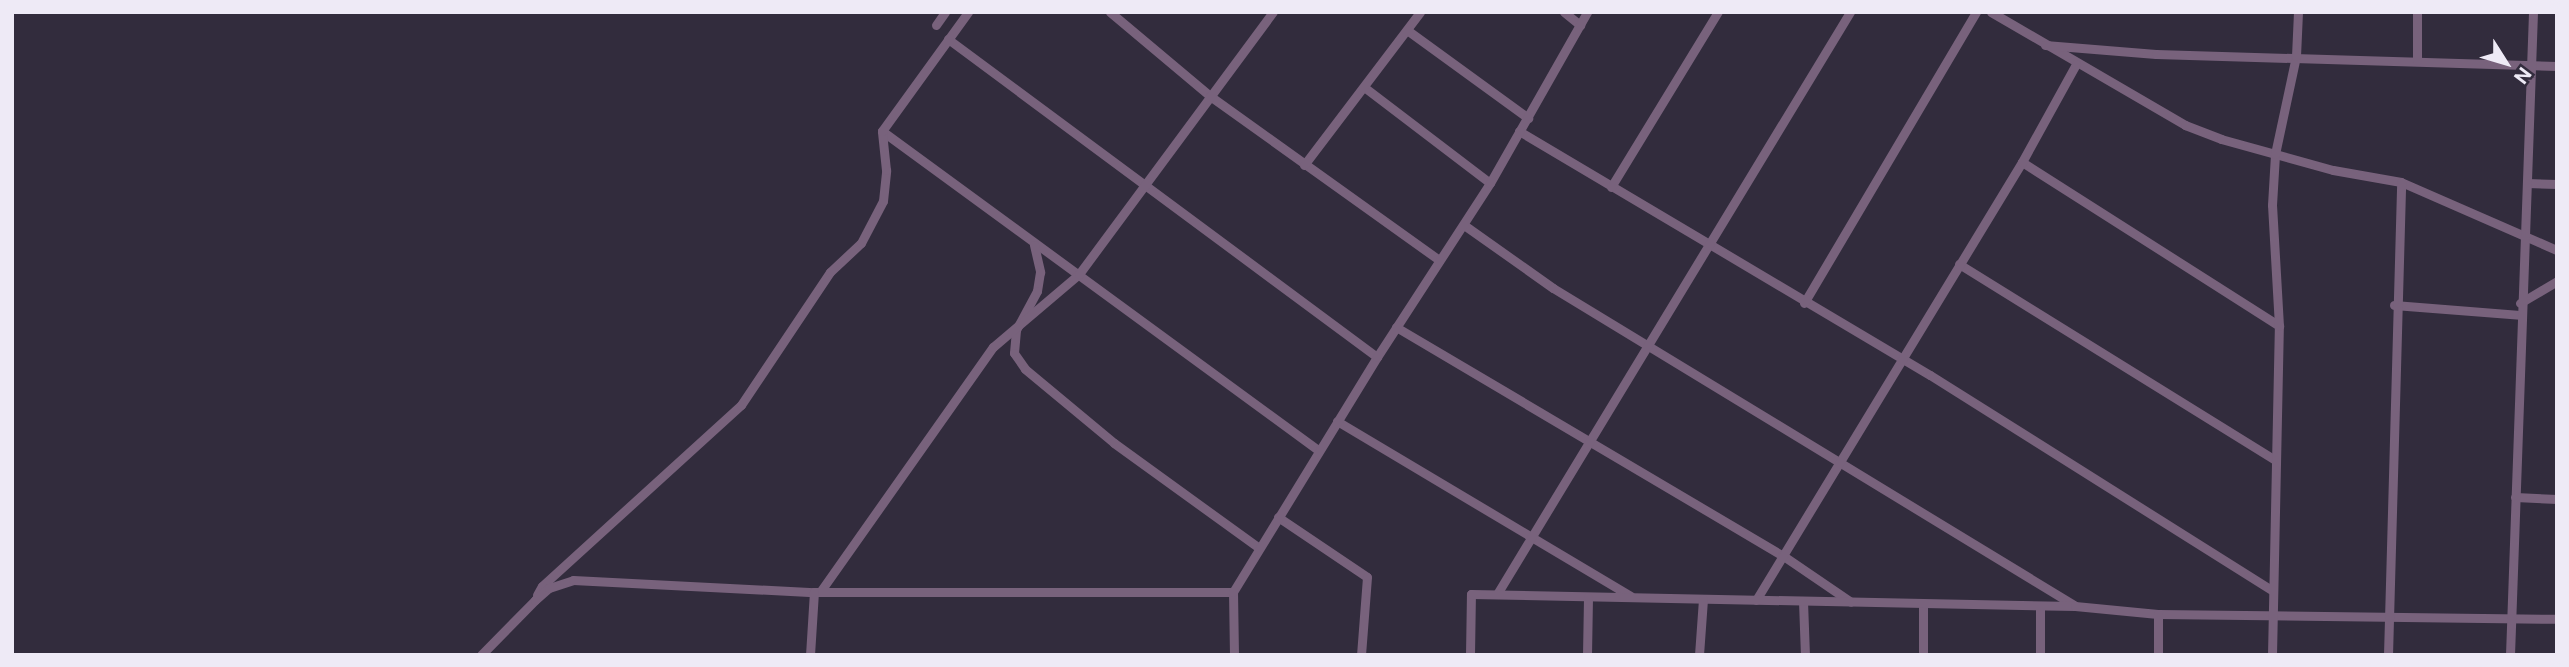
<!DOCTYPE html>
<html>
<head>
<meta charset="utf-8">
<style>
  body { margin:0 }
  #map { position:relative; width:2569px; height:667px; overflow:hidden; background:#322c3d; font-family:"Public Sans",sans-serif }
  div>[style] { position:absolute }
  .minor>* { height:9px; margin:-4.5px; padding:0 4.5px; transform-origin:4.5px; border-radius:4.5px; background:#78627c }
  span { translate:-50% -50%; white-space:nowrap; text-align:center; line-height:1.15; -webkit-text-stroke:5px #322c3d; paint-order:stroke }
  .frame { position:absolute; inset:0; border:14px solid #eeeaf6; pointer-events:none }
  .north { position:absolute; left:2471px; top:28px; width:70px; height:70px; -webkit-text-stroke:5px #322c3d; paint-order:stroke; rotate:127deg; font-size:19px; font-weight:700; line-height:28px; text-align:center; color:#eeeaf6 }
  .north::after { content:''; display:block; margin:auto; width:24px; height:32px; background:#eeeaf6; clip-path:polygon(50% 0,100% 100%,50% 72%,0 100%) }
</style>
</head>
<body>
<div id="map">
  <div class="minor">
    <div style="left:1110px;top:12px;width:131px;rotate:40deg"></div>
    <div style="left:1210px;top:96px;width:282px;rotate:35.6deg"></div>
    <div style="left:1564px;top:12px;width:21px;rotate:39deg"></div>
    <div style="left:1991px;top:12px;width:225px;rotate:30.2deg"></div>
    <div style="left:2185px;top:125px;width:39px;rotate:21deg"></div>
    <div style="left:2221px;top:139px;width:116px;rotate:15.5deg"></div>
    <div style="left:2333px;top:170px;width:69px;rotate:10deg"></div>
    <div style="left:2401px;top:182px;width:170px;rotate:23.6deg"></div>
    <div style="left:936px;top:25px;width:16px;rotate:-55deg"></div>
    <div style="left:1407px;top:30px;width:150px;rotate:36deg"></div>
    <div style="left:948px;top:39px;width:534px;rotate:36.55deg"></div>
    <div style="left:2045px;top:45px;width:111px;rotate:4.6deg"></div>
    <div style="left:2156px;top:54px;width:401px;rotate:1.7deg"></div>
    <div style="left:2417px;top:60px;width:48px;rotate:-90deg"></div>
    <div style="left:1364px;top:87px;width:158px;rotate:37.3deg"></div>
    <div style="left:882px;top:131px;width:540px;rotate:36.19deg"></div>
    <div style="left:1519px;top:131px;width:478px;rotate:30.7deg"></div>
    <div style="left:1930px;top:375px;width:405px;rotate:32.2deg"></div>
    <div style="left:2022px;top:162px;width:305px;rotate:32.5deg"></div>
    <div style="left:1304px;top:165px;width:192px;rotate:-52.8deg"></div>
    <div style="left:2527px;top:183px;width:30px;rotate:2deg"></div>
    <div style="left:1611px;top:187px;width:205px;rotate:-58.6deg"></div>
    <div style="left:1464px;top:225px;width:109px;rotate:35.3deg"></div>
    <div style="left:1553px;top:288px;width:610px;rotate:31.32deg"></div>
    <div style="left:1034px;top:245px;width:28px;rotate:77deg"></div>
    <div style="left:1040px;top:272px;width:19px;rotate:99deg"></div>
    <div style="left:1037px;top:291px;width:44px;rotate:118.3deg"></div>
    <div style="left:1016px;top:330px;width:23px;rotate:95deg"></div>
    <div style="left:1014px;top:353px;width:19px;rotate:55deg"></div>
    <div style="left:1025px;top:369px;width:116px;rotate:39.7deg"></div>
    <div style="left:1114px;top:443px;width:179px;rotate:35.9deg"></div>
    <div style="left:1959px;top:264px;width:372px;rotate:31.8deg"></div>
    <div style="left:1804px;top:303px;width:338px;rotate:-59.4deg"></div>
    <div style="left:2520px;top:303px;width:43px;rotate:-30.7deg"></div>
    <div style="left:2394px;top:305px;width:126px;rotate:4.5deg"></div>
    <div style="left:1396px;top:327px;width:448px;rotate:30.6deg"></div>
    <div style="left:1782px;top:555px;width:83px;rotate:34.3deg"></div>
    <div style="left:1337px;top:421px;width:342px;rotate:30.8deg"></div>
    <div style="left:2515px;top:497px;width:42px;rotate:2.7deg"></div>
    <div style="left:1278px;top:517px;width:107px;rotate:34deg"></div>
    <div style="left:1367px;top:577px;width:78px;rotate:94.4deg"></div>
    <div style="left:820px;top:592px;width:300px;rotate:-54.8deg"></div>
    <div style="left:993px;top:347px;width:113px;rotate:-40.3deg"></div>
    <div style="left:1079px;top:274px;width:326px;rotate:-53.5deg"></div>
    <div style="left:1497px;top:594px;width:681px;rotate:-58.76deg"></div>
    <div style="left:537px;top:595px;width:10px;rotate:-61deg"></div>
    <div style="left:542px;top:586px;width:269px;rotate:-42.3deg"></div>
    <div style="left:741px;top:405px;width:160px;rotate:-56.2deg"></div>
    <div style="left:830px;top:272px;width:42px;rotate:-43.1deg"></div>
    <div style="left:861px;top:243px;width:47px;rotate:-62.4deg"></div>
    <div style="left:883px;top:201px;width:31px;rotate:-84deg"></div>
    <div style="left:886px;top:170px;width:39px;rotate:-96deg"></div>
    <div style="left:882px;top:131px;width:147px;rotate:-54.1deg"></div>
    <div style="left:1756px;top:600px;width:512px;rotate:-58.73deg"></div>
    <div style="left:2022px;top:162px;width:112px;rotate:-61.1deg"></div>
    <div style="left:1803px;top:601px;width:54px;rotate:87.9deg"></div>
    <div style="left:1923px;top:604px;width:51px;rotate:90deg"></div>
    <div style="left:2040px;top:606px;width:49px;rotate:90deg"></div>
    <div style="left:481px;top:655px;width:77px;rotate:-45.5deg"></div>
    <div style="left:535px;top:600px;width:18px;rotate:-41deg"></div>
    <div style="left:549px;top:588px;width:25px;rotate:-18deg"></div>
    <div style="left:573px;top:580px;width:241px;rotate:2.9deg"></div>
    <div style="left:814px;top:592px;width:419px"></div>
    <div style="left:810px;top:655px;width:63px;rotate:-86.4deg"></div>
    <div style="left:1234px;top:655px;width:63px;rotate:-90.9deg"></div>
    <div style="left:1233px;top:592px;width:276px;rotate:-58.5deg"></div>
    <div style="left:1377px;top:357px;width:207px;rotate:-57deg"></div>
    <div style="left:1490px;top:183px;width:197px;rotate:-60.4deg"></div>
    <div style="left:1470px;top:655px;width:61px;rotate:-89.1deg"></div>
    <div style="left:1471px;top:594px;width:604px;rotate:1.14deg"></div>
    <div style="left:2075px;top:606px;width:83px;rotate:5.5deg"></div>
    <div style="left:2158px;top:614px;width:399px;rotate:0.7deg"></div>
    <div style="left:1587px;top:655px;width:58px;rotate:-89deg"></div>
    <div style="left:1699px;top:655px;width:56px;rotate:-85.9deg"></div>
    <div style="left:2158px;top:655px;width:41px;rotate:-90deg"></div>
    <div style="left:2272px;top:655px;width:329px;rotate:-88.8deg"></div>
    <div style="left:2279px;top:326px;width:121px;rotate:-93.3deg"></div>
    <div style="left:2272px;top:205px;width:51px;rotate:-86.6deg"></div>
    <div style="left:2275px;top:154px;width:100px;rotate:-77.9deg"></div>
    <div style="left:2296px;top:56px;width:44px;rotate:-87.4deg"></div>
    <div style="left:2388px;top:655px;width:473px;rotate:-88.4deg"></div>
    <div style="left:2510px;top:655px;width:643px;rotate:-87.95deg"></div>
  </div>
  <div class="frame"></div>
  <div class="north">N</div>
</div>
</body>
</html>
